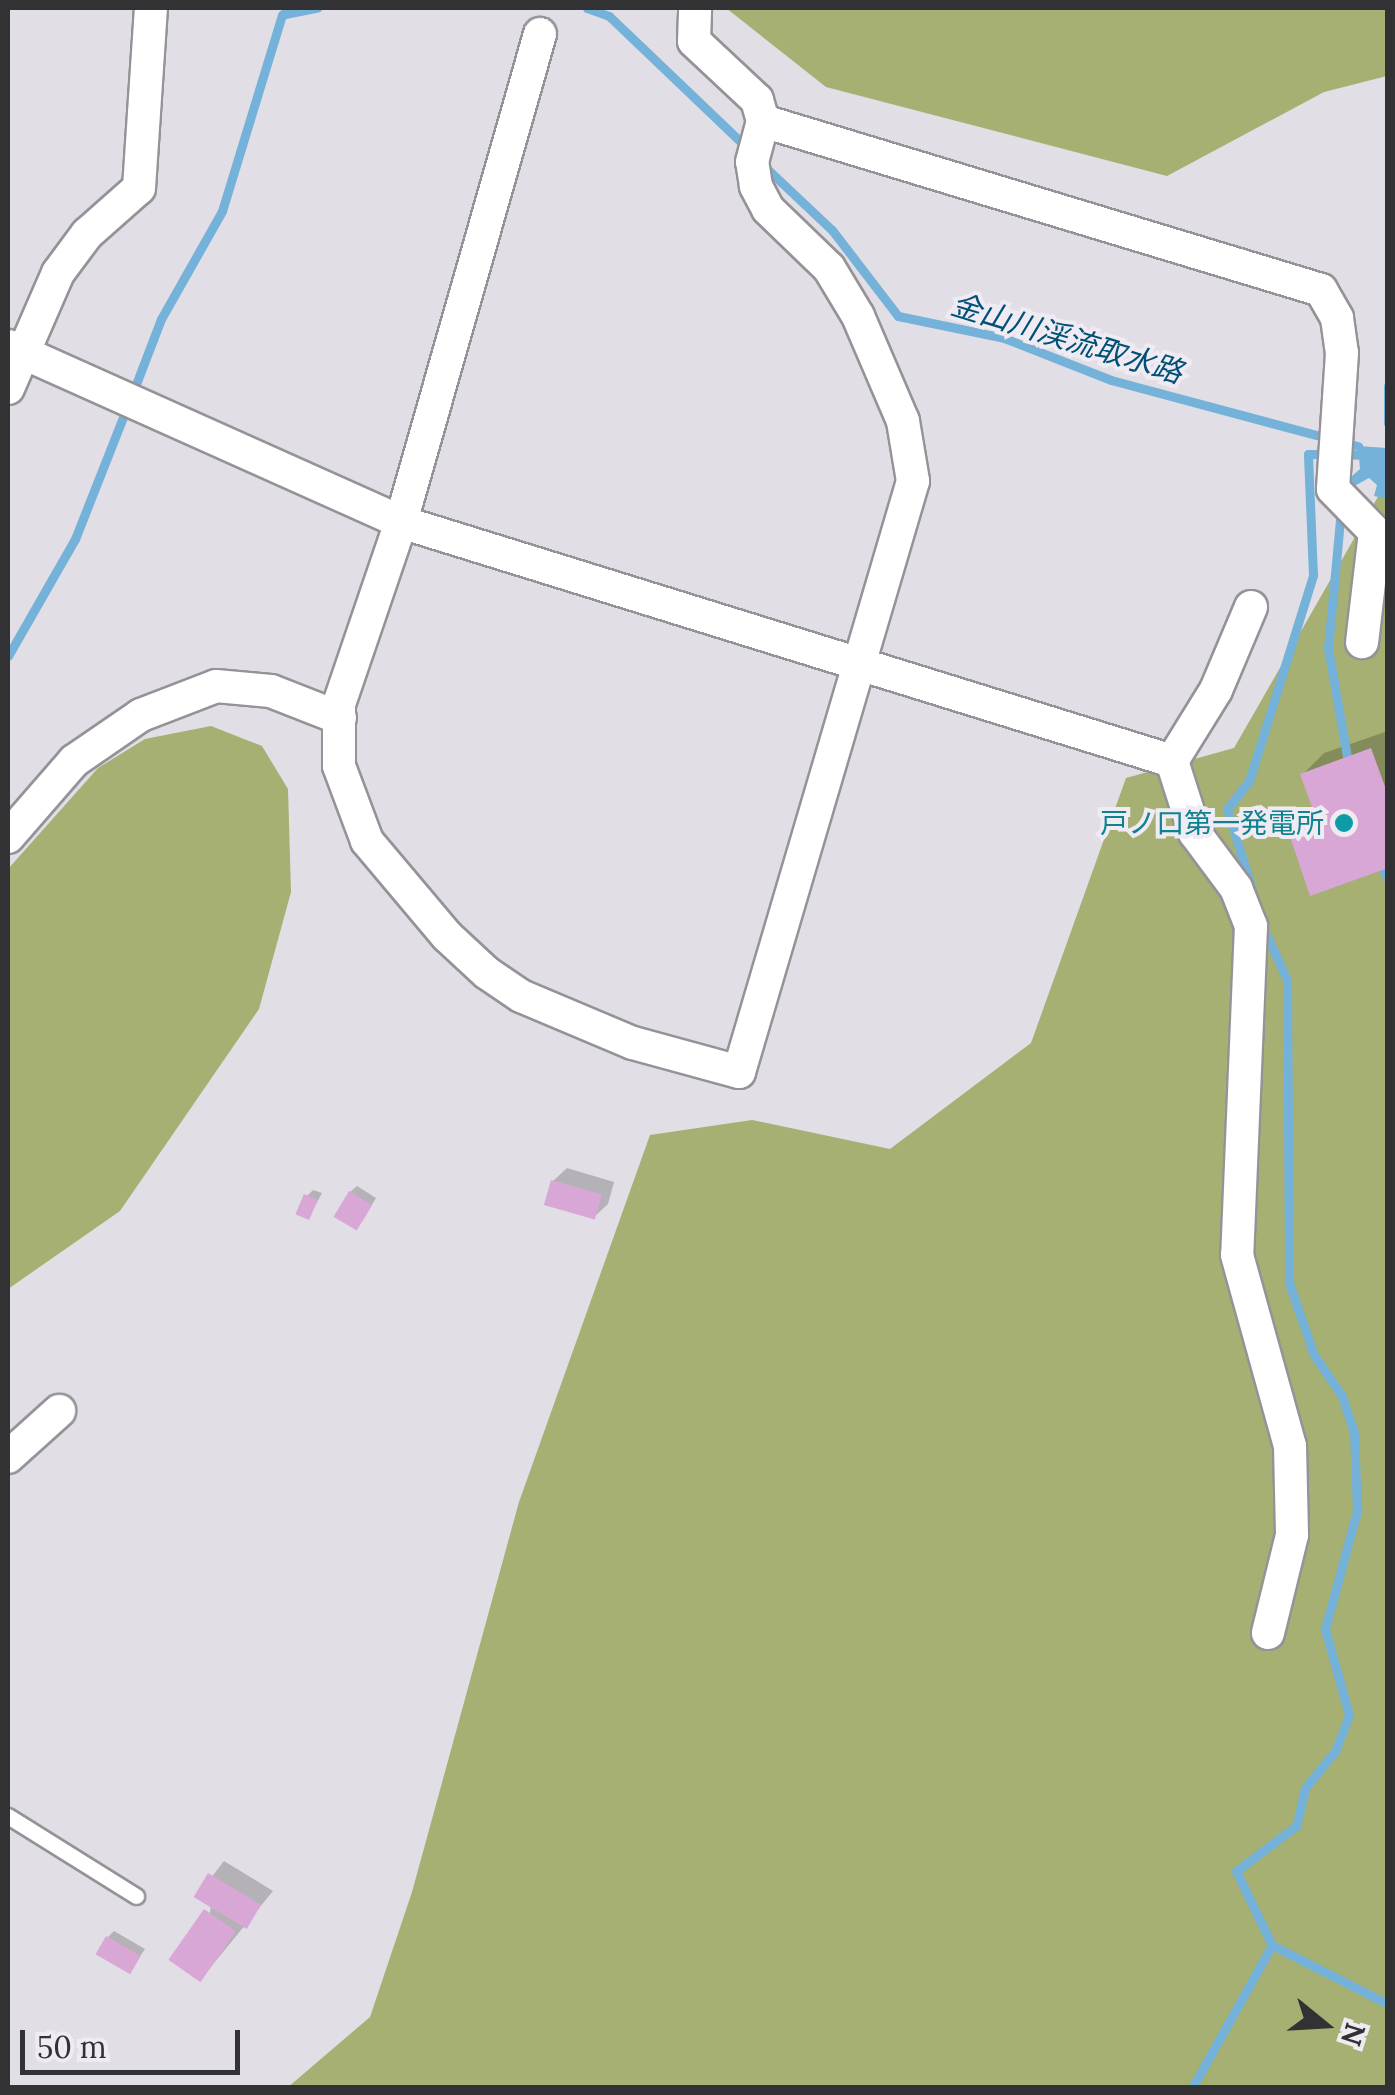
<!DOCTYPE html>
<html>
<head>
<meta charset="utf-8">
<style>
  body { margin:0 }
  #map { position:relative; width:1395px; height:2095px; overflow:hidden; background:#e2dee5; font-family:Lora,"Noto Sans JP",serif }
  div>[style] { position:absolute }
  .forest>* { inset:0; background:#a5b072 }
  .water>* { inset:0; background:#75b2d9 }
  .shadow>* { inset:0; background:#0003 }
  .stream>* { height:9px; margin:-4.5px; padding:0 4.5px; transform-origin:4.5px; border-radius:4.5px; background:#75b2d9 }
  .building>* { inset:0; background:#d9a7d6; transform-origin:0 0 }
  .roads { filter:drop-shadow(2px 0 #959298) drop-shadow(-2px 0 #959298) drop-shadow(0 2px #959298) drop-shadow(0 -2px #959298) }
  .lane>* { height:15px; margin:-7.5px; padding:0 7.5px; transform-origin:7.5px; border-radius:7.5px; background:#fff }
  .street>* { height:32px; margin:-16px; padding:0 16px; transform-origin:16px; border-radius:16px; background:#fff }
  .dots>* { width:28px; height:28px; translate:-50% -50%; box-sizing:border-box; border:5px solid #f0ebf2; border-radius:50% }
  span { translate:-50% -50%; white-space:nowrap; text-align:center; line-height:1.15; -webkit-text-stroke:8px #f0ebf2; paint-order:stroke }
  .culture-label { font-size:28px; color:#0d838f }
  .right { translate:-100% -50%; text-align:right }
  .water-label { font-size:30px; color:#005177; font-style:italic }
  .frame { position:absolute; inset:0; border:10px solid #323133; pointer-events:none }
  .north { position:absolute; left:1275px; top:1975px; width:100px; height:100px; -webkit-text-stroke:8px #f0ebf2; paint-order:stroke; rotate:108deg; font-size:28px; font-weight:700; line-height:40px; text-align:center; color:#323133 }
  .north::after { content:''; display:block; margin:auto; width:35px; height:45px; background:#323133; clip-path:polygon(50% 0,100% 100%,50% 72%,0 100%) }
  .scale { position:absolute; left:20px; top:2030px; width:220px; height:45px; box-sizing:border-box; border:5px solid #323133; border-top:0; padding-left:12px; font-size:30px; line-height:35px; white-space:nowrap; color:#323133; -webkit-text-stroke:8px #f0ebf2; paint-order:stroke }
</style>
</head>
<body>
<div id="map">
  <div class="forest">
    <div style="clip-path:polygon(726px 8px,1387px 8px,1387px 76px,1324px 92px,1167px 176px,826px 87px)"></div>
    <div style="clip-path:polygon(1387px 481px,1387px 2087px,287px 2088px,370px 2017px,412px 1892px,519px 1502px,650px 1135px,752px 1120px,890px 1149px,1031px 1043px,1126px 778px,1234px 748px)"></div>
    <div style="clip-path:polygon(211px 726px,262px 746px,288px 789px,291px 892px,259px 1009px,120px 1211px,8px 1289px,8px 869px,98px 768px,145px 739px)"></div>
  </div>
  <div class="water">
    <div style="clip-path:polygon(1358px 446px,1387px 448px,1387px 499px,1374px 496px,1377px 485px,1369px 478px,1349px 489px,1344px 483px,1360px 469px)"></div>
  </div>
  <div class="shadow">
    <div style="clip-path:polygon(1388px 731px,1388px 865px,1290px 829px,1315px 807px,1303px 774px,1324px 753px)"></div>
    <div style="clip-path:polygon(567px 1168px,614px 1182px,608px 1204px,594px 1217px,553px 1181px)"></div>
    <div style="clip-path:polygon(357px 1186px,376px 1198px,362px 1222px,350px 1192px)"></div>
    <div style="clip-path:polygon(313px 1190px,322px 1193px,309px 1217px,307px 1196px)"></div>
    <div style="clip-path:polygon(224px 1861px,273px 1891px,201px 1979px,211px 1905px,197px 1896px)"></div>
    <div style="clip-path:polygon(114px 1931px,145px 1949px,130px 1971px,108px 1937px)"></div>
  </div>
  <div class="stream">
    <div style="left:587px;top:8px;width:23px;rotate:20deg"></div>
    <div style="left:609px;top:16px;width:194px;rotate:43.7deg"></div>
    <div style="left:285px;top:14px;width:33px;rotate:-11deg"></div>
    <div style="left:763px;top:165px;width:95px;rotate:43.3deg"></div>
    <div style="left:832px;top:230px;width:108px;rotate:52.5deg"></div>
    <div style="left:898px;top:316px;width:108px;rotate:11.7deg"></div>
    <div style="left:1004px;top:338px;width:115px;rotate:21.4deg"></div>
    <div style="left:1111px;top:380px;width:256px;rotate:15deg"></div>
    <div style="left:1388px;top:386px;width:37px;rotate:90deg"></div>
    <div style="left:133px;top:392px;width:78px;rotate:-69deg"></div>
    <div style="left:161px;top:319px;width:124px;rotate:-60.5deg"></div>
    <div style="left:222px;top:211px;width:205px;rotate:-73deg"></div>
    <div style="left:282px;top:15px;width:11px;rotate:-41deg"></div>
    <div style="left:1341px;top:509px;width:140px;rotate:95.3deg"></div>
    <div style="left:1328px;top:648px;width:111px;rotate:80.1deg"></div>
    <div style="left:8px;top:656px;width:135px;rotate:-60.2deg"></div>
    <div style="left:75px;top:539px;width:142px;rotate:-68.5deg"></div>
    <div style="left:1383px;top:869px;width:11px;rotate:63deg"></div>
    <div style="left:1251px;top:886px;width:81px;rotate:-107.3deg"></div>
    <div style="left:1227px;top:809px;width:36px;rotate:-52deg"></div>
    <div style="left:1249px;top:781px;width:216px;rotate:-72.7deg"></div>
    <div style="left:1313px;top:575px;width:121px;rotate:-92.4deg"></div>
    <div style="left:1308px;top:454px;width:80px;rotate:0.7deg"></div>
    <div style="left:1264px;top:929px;width:56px;rotate:65.7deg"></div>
    <div style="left:1287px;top:980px;width:303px;rotate:89.6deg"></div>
    <div style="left:1289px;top:1283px;width:76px;rotate:70.9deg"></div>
    <div style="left:1314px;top:1355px;width:50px;rotate:55.7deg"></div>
    <div style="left:1342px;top:1396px;width:38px;rotate:72deg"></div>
    <div style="left:1354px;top:1432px;width:79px;rotate:87.8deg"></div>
    <div style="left:1357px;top:1511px;width:122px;rotate:105.2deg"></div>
    <div style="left:1325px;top:1629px;width:89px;rotate:74.4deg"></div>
    <div style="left:1349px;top:1715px;width:39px;rotate:111deg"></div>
    <div style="left:1335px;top:1751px;width:48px;rotate:129deg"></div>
    <div style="left:1305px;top:1788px;width:39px;rotate:103deg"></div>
    <div style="left:1296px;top:1826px;width:75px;rotate:143.1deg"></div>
    <div style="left:1236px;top:1871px;width:82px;rotate:64.1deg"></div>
    <div style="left:1272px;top:1945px;width:130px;rotate:27deg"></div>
    <div style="left:1192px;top:2088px;width:164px;rotate:-60.8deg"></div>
  </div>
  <div class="building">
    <div style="clip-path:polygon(1371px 748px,1388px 795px,1388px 868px,1310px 896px,1287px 828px,1316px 818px,1300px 774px)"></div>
    <div style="left:551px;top:1180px;width:53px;height:26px;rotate:16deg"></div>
    <div style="left:349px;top:1191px;width:27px;height:30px;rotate:31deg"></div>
    <div style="left:304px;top:1194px;width:15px;height:22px;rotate:23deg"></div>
    <div style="left:208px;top:1873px;width:62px;height:28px;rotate:31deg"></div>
    <div style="left:204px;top:1909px;width:39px;height:62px;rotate:35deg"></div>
    <div style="left:106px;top:1936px;width:40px;height:21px;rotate:30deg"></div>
  </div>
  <div class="roads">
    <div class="lane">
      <div style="left:8px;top:1816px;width:151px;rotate:32deg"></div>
    </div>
    <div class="street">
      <div style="left:540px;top:34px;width:507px;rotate:105.9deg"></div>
      <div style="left:401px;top:522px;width:192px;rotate:108.8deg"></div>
      <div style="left:339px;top:704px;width:62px;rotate:90deg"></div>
      <div style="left:339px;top:766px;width:80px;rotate:69.5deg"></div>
      <div style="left:367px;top:841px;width:124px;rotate:49.9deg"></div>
      <div style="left:447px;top:936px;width:54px;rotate:42.8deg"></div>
      <div style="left:487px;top:973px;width:41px;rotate:34.1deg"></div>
      <div style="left:521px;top:996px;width:121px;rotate:22.8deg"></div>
      <div style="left:633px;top:1043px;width:110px;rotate:15.3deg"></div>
      <div style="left:739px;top:1072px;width:616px;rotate:-73.59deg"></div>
      <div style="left:913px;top:481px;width:61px;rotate:-99.5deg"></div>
      <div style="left:903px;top:421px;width:114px;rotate:-113.2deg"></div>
      <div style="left:858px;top:316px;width:56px;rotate:-121.1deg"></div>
      <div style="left:829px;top:268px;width:85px;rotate:-136deg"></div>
      <div style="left:768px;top:209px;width:26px;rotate:-118deg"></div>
      <div style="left:756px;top:186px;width:24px;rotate:-99deg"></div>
      <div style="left:752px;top:162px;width:42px;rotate:-75deg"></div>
      <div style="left:763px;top:121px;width:22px;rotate:-106deg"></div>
      <div style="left:757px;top:100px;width:86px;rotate:-136.9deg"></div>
      <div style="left:694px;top:41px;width:33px;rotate:-88deg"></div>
      <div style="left:763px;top:121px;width:583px;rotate:16.85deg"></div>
      <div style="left:1321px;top:290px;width:32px;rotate:60deg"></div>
      <div style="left:1337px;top:318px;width:35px;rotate:82deg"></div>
      <div style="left:1342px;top:353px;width:136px;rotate:93.8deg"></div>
      <div style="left:1333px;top:489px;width:60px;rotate:45.7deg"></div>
      <div style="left:1375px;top:532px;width:111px;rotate:96.7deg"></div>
      <div style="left:8px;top:346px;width:431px;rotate:24.1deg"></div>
      <div style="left:401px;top:522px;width:807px;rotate:17.22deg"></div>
      <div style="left:8px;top:388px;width:125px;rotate:-66.5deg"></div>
      <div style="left:58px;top:273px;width:49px;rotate:-53.4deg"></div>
      <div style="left:87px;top:234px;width:69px;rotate:-41.5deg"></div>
      <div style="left:139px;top:188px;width:180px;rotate:-86.2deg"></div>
      <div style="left:1251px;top:607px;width:90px;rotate:112.9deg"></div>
      <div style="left:1216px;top:690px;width:84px;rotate:121.8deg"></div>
      <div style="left:1172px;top:761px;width:76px;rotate:72.3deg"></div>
      <div style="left:1195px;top:833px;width:69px;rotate:53.3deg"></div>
      <div style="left:1236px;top:888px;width:41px;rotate:68.5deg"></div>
      <div style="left:1251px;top:926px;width:329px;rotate:92.4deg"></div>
      <div style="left:1237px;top:1255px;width:198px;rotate:74.5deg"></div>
      <div style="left:1290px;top:1446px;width:89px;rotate:88.7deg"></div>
      <div style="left:1292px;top:1535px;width:101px;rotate:103.8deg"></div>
      <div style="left:8px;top:837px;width:101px;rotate:-49deg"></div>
      <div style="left:74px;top:761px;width:81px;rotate:-34.5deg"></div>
      <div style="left:141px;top:715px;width:80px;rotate:-21.1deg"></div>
      <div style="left:216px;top:686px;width:55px;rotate:5.2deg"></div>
      <div style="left:271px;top:691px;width:74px;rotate:21.4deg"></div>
      <div style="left:8px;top:1457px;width:69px;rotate:-42deg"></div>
    </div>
  </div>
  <div class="dots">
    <div style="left:1344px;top:823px;background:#0f9aa8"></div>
  </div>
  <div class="culture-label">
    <span class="right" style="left:1324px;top:823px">戸ノ口第一発電所</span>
  </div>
  <div class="water-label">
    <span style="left:1067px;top:338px;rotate:17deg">金山川渓流取水路</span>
  </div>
  <div class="frame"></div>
  <div class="north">N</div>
  <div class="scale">50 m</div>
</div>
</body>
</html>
